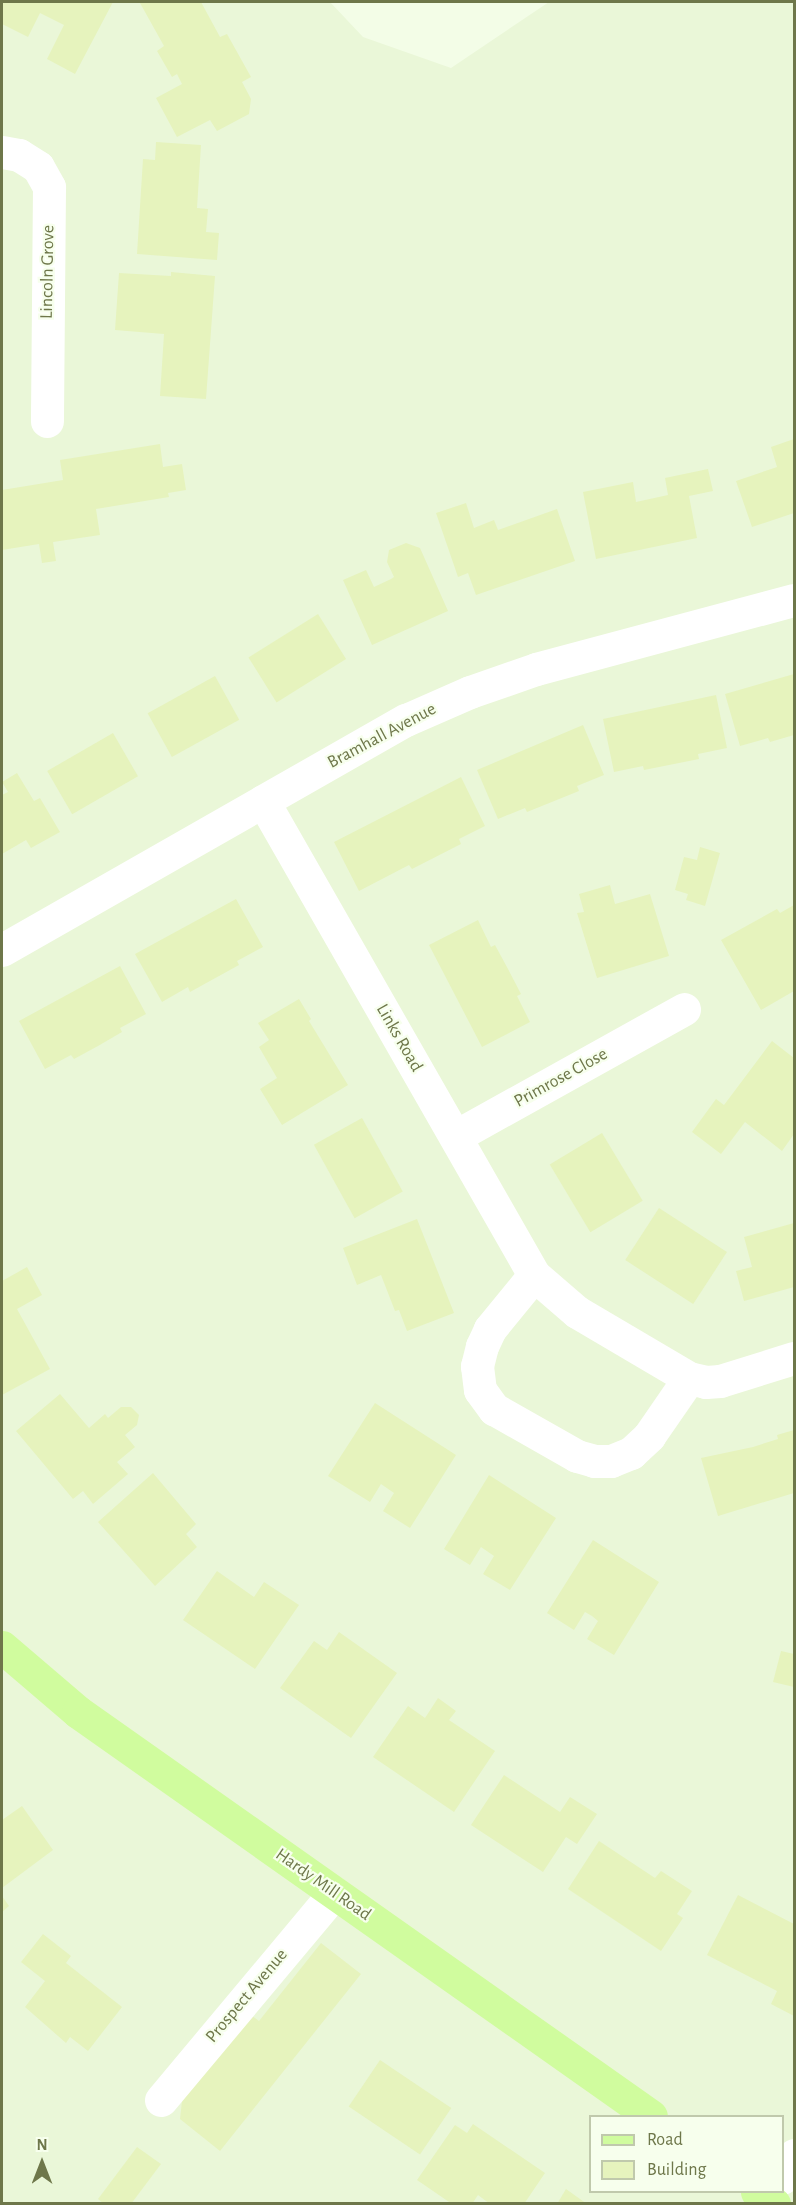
<!DOCTYPE html>
<html>
<head>
<meta charset="utf-8">
<style>
  body { margin:0 }
  #map { position:relative; width:796px; height:2205px; overflow:hidden; background:#f3fde7; font-family:"Alegreya Sans",sans-serif }
  div>[style] { position:absolute }
  .residential>* { inset:0; background:#eaf7d8 }
  .building>* { inset:0; background:#e6f3bd; transform-origin:0 0 }
  .minor>* { height:33px; margin:-16.5px; padding:0 16.5px; transform-origin:16.5px; border-radius:16.5px; background:#fff }
  .major>* { height:33px; margin:-16.5px; padding:0 16.5px; transform-origin:16.5px; border-radius:16.5px; background:#d0fc9e }
  span { translate:-50% -50%; white-space:nowrap; text-align:center; line-height:1.15; -webkit-text-stroke:4.5px #f7ffed; paint-order:stroke }
  .street-label { font-size:18px; color:#6e774a }
  .frame { position:absolute; inset:0; border:3px solid #6e774a; pointer-events:none }
  .legend { position:absolute; left:589px; top:2115px; width:195px; height:78px; box-sizing:border-box; background:#f7ffed; border:2px solid #c0c9ac; margin:0; padding:8px 10px; list-style:none; font-size:18px; color:#6e774a }
  .legend li { display:flex; align-items:center; gap:12px; height:30px }
  .legend b { width:30px; border:2px solid #c0c9ac }
  .north { position:absolute; left:12px; top:2133px; width:60px; height:60px; -webkit-text-stroke:4px #f7ffed; paint-order:stroke; rotate:0deg; font-size:16px; font-weight:700; line-height:24px; text-align:center; color:#6e774a }
  .north::after { content:''; display:block; margin:auto; width:21px; height:27px; background:#6e774a; clip-path:polygon(50% 0,100% 100%,50% 72%,0 100%) }
</style>
</head>
<body>
<div id="map">
  <div class="residential">
    <div style="clip-path:polygon(evenodd,2px 2px,330px 2px,363px 37px,451px 68px,549px 2px,794px 2px,794px 2203px,2px 2204px,2px 2px,590px 2116px,782px 2116px,782px 2192px,590px 2192px,590px 2116px)"></div>
  </div>
  <div class="building">
    <div style="clip-path:polygon(2px 2px,113px 2px,75px 74px,47px 59px,64px 25px,40px 13px,28px 37px,2px 24px)"></div>
    <div style="clip-path:polygon(142px 2px,201px 2px,220px 37px,227px 34px,251px 77px,242px 82px,251px 99px,249px 114px,217px 131px,210px 120px,177px 137px,156px 98px,182px 84px,177px 74px,172px 77px,157px 51px,164px 46px,140px 3px)"></div>
    <div style="clip-path:polygon(156px 142px,201px 145px,197px 208px,208px 209px,206px 232px,219px 233px,217px 260px,137px 254px,143px 159px,155px 160px)"></div>
    <div style="clip-path:polygon(171px 272px,215px 276px,206px 399px,160px 396px,164px 334px,115px 330px,119px 273px,171px 276px)"></div>
    <div style="clip-path:polygon(794px 439px,794px 513px,752px 527px,736px 481px,777px 467px,771px 447px)"></div>
    <div style="clip-path:polygon(160px 444px,163px 467px,182px 464px,186px 490px,168px 493px,169px 497px,96px 509px,100px 535px,53px 542px,56px 561px,42px 563px,39px 544px,2px 550px,2px 490px,63px 480px,60px 460px)"></div>
    <div style="clip-path:polygon(708px 469px,713px 491px,689px 496px,697px 538px,596px 559px,583px 492px,633px 482px,636px 502px,668px 495px,665px 478px)"></div>
    <div style="clip-path:polygon(466px 503px,474px 528px,494px 520px,498px 530px,557px 509px,575px 561px,476px 595px,468px 573px,458px 577px,436px 513px)"></div>
    <div style="clip-path:polygon(406px 543px,420px 548px,448px 611px,372px 645px,343px 580px,366px 570px,374px 587px,391px 579px,394px 577px,387px 562px,389px 550px)"></div>
    <div style="left:318px;top:614px;width:53px;height:82px;rotate:58deg"></div>
    <div style="clip-path:polygon(794px 674px,794px 735px,770px 742px,768px 738px,740px 746px,725px 694px)"></div>
    <div style="left:215px;top:676px;width:50px;height:77px;rotate:61deg"></div>
    <div style="clip-path:polygon(716px 695px,727px 748px,698px 754px,699px 759px,644px 770px,643px 766px,614px 772px,603px 719px)"></div>
    <div style="clip-path:polygon(583px 725px,604px 775px,577px 786px,579px 791px,527px 812px,525px 808px,498px 819px,477px 770px)"></div>
    <div style="left:113px;top:733px;width:50px;height:76px;rotate:60deg"></div>
    <div style="clip-path:polygon(17px 773px,34px 801px,40px 798px,60px 832px,31px 848px,26px 840px,2px 854px,2px 795px,8px 792px,2px 782px)"></div>
    <div style="clip-path:polygon(461px 777px,485px 826px,459px 839px,461px 844px,412px 869px,409px 865px,359px 891px,334px 842px)"></div>
    <div style="clip-path:polygon(700px 847px,720px 853px,705px 906px,686px 900px,688px 894px,675px 890px,684px 857px,697px 860px)"></div>
    <div style="clip-path:polygon(610px 885px,615px 904px,650px 894px,669px 956px,597px 978px,577px 913px,584px 912px,579px 894px)"></div>
    <div style="clip-path:polygon(236px 899px,263px 947px,237px 961px,239px 965px,190px 992px,188px 987px,162px 1002px,135px 954px)"></div>
    <div style="clip-path:polygon(794px 905px,794px 991px,761px 1010px,721px 940px,777px 909px,780px 913px)"></div>
    <div style="clip-path:polygon(478px 920px,491px 947px,495px 945px,508px 969px,521px 994px,517px 996px,530px 1022px,482px 1047px,429px 945px)"></div>
    <div style="clip-path:polygon(120px 966px,146px 1014px,120px 1028px,122px 1032px,98px 1046px,74px 1059px,71px 1055px,45px 1069px,19px 1021px)"></div>
    <div style="clip-path:polygon(299px 999px,311px 1019px,309px 1021px,348px 1085px,282px 1125px,260px 1089px,277px 1078px,259px 1047px,269px 1040px,258px 1023px)"></div>
    <div style="clip-path:polygon(772px 1041px,794px 1058px,794px 1134px,782px 1151px,745px 1122px,721px 1154px,692px 1132px,716px 1099px,724px 1105px)"></div>
    <div style="left:362px;top:1118px;width:84px;height:55px;rotate:61deg"></div>
    <div style="left:602px;top:1133px;width:79px;height:61px;rotate:59deg"></div>
    <div style="left:659px;top:1208px;width:81px;height:62px;rotate:33deg"></div>
    <div style="clip-path:polygon(417px 1219px,454px 1313px,407px 1331px,399px 1310px,395px 1311px,381px 1275px,357px 1285px,343px 1248px)"></div>
    <div style="clip-path:polygon(794px 1223px,794px 1287px,744px 1301px,736px 1271px,752px 1267px,744px 1237px)"></div>
    <div style="clip-path:polygon(27px 1267px,42px 1295px,17px 1309px,50px 1369px,2px 1395px,2px 1281px)"></div>
    <div style="clip-path:polygon(60px 1394px,89px 1428px,105px 1414px,108px 1418px,121px 1407px,131px 1407px,139px 1415px,137px 1425px,125px 1435px,135px 1447px,117px 1462px,128px 1474px,93px 1504px,83px 1491px,73px 1499px,16px 1431px)"></div>
    <div style="clip-path:polygon(375px 1403px,456px 1455px,410px 1528px,383px 1511px,394px 1493px,381px 1484px,370px 1502px,328px 1476px)"></div>
    <div style="clip-path:polygon(794px 1430px,794px 1493px,718px 1516px,701px 1458px,753px 1447px,778px 1439px,777px 1435px)"></div>
    <div style="clip-path:polygon(153px 1473px,196px 1524px,186px 1534px,197px 1547px,155px 1586px,98px 1522px)"></div>
    <div style="clip-path:polygon(489px 1475px,556px 1518px,510px 1590px,483px 1574px,494px 1556px,481px 1547px,470px 1565px,444px 1549px)"></div>
    <div style="clip-path:polygon(593px 1540px,659px 1582px,614px 1655px,587px 1639px,598px 1621px,592px 1616px,585px 1612px,574px 1630px,547px 1613px)"></div>
    <div style="clip-path:polygon(217px 1571px,254px 1597px,264px 1582px,299px 1605px,255px 1669px,183px 1620px)"></div>
    <div style="clip-path:polygon(339px 1632px,397px 1673px,351px 1738px,280px 1688px,314px 1641px,327px 1650px)"></div>
    <div style="clip-path:polygon(781px 1651px,794px 1654px,794px 1687px,773px 1682px)"></div>
    <div style="clip-path:polygon(438px 1698px,456px 1711px,449px 1720px,495px 1751px,454px 1812px,373px 1757px,408px 1706px,425px 1718px)"></div>
    <div style="clip-path:polygon(504px 1775px,560px 1812px,570px 1797px,597px 1814px,577px 1844px,566px 1837px,543px 1872px,471px 1825px)"></div>
    <div style="clip-path:polygon(22px 1806px,53px 1850px,2px 1888px,2px 1820px)"></div>
    <div style="clip-path:polygon(599px 1841px,655px 1878px,661px 1871px,692px 1891px,677px 1914px,683px 1918px,661px 1951px,568px 1889px)"></div>
    <div style="clip-path:polygon(738px 1895px,794px 1924px,794px 2016px,771px 2004px,777px 1991px,707px 1955px)"></div>
    <div style="clip-path:polygon(2px 1896px,9px 1906px,2px 1912px)"></div>
    <div style="clip-path:polygon(43px 1934px,71px 1956px,66px 1963px,122px 2007px,88px 2051px,70px 2037px,66px 2043px,25px 2007px,45px 1981px,21px 1962px)"></div>
    <div style="clip-path:polygon(321px 1943px,361px 1974px,220px 2151px,180px 2119px,182px 2101px,251px 2015px,259px 2021px)"></div>
    <div style="left:380px;top:2060px;width:86px;height:56px;rotate:34deg"></div>
    <div style="clip-path:polygon(473px 2124px,545px 2173px,524px 2204px,490px 2204px,478px 2195px,472px 2204px,452px 2204px,417px 2180px,455px 2125px,467px 2133px)"></div>
    <div style="clip-path:polygon(137px 2147px,161px 2164px,131px 2204px,104px 2204px,98px 2199px)"></div>
    <div style="clip-path:polygon(566px 2189px,587px 2204px,557px 2204px)"></div>
  </div>
  <div class="minor">
    <div style="left:2px;top:152px;width:17px;rotate:10deg"></div>
    <div style="left:19px;top:155px;width:22px;rotate:32deg"></div>
    <div style="left:38px;top:167px;width:23px;rotate:61deg"></div>
    <div style="left:49px;top:187px;width:234px;rotate:90.5deg"></div>
    <div style="left:263px;top:801px;width:546px;rotate:60.24deg"></div>
    <div style="left:534px;top:1275px;width:57px;rotate:40.7deg"></div>
    <div style="left:577px;top:1312px;width:130px;rotate:30.5deg"></div>
    <div style="left:689px;top:1378px;width:17px;rotate:13deg"></div>
    <div style="left:706px;top:1382px;width:14px;rotate:-4deg"></div>
    <div style="left:720px;top:1381px;width:77px;rotate:-17.3deg"></div>
    <div style="left:2px;top:950px;width:465px;rotate:-29.7deg"></div>
    <div style="left:406px;top:720px;width:70px;rotate:-23.6deg"></div>
    <div style="left:470px;top:692px;width:70px;rotate:-19.2deg"></div>
    <div style="left:536px;top:669px;width:267px;rotate:-15deg"></div>
    <div style="left:456px;top:1136px;width:261px;rotate:-29.1deg"></div>
    <div style="left:534px;top:1275px;width:70px;rotate:129.2deg"></div>
    <div style="left:490px;top:1329px;width:19px;rotate:115deg"></div>
    <div style="left:482px;top:1346px;width:21px;rotate:104deg"></div>
    <div style="left:477px;top:1366px;width:24px;rotate:83deg"></div>
    <div style="left:480px;top:1390px;width:24px;rotate:54deg"></div>
    <div style="left:494px;top:1409px;width:95px;rotate:29.5deg"></div>
    <div style="left:577px;top:1456px;width:18px;rotate:16deg"></div>
    <div style="left:594px;top:1461px;width:17px"></div>
    <div style="left:611px;top:1461px;width:22px;rotate:-22deg"></div>
    <div style="left:631px;top:1453px;width:25px;rotate:-43deg"></div>
    <div style="left:649px;top:1436px;width:70px;rotate:-55.4deg"></div>
    <div style="left:161px;top:2100px;width:270px;rotate:-50.1deg"></div>
    <div style="left:782px;top:2178px;width:26px;rotate:-62deg"></div>
  </div>
  <div class="major">
    <div style="left:2px;top:1647px;width:100px;rotate:40.5deg"></div>
    <div style="left:78px;top:1712px;width:701px;rotate:35.19deg"></div>
    <div style="left:757px;top:2192px;width:21px;rotate:35deg"></div>
  </div>
  <div class="street-label">
    <span style="left:48px;top:272px;rotate:-89deg">Lincoln Grove</span>
    <span style="left:382px;top:736px;rotate:-28deg">Bramhall Avenue</span>
    <span style="left:399px;top:1038px;rotate:60deg">Links Road</span>
    <span style="left:561px;top:1078px;rotate:-29deg">Primrose Close</span>
    <span style="left:323px;top:1885px;rotate:35deg">Hardy Mill Road</span>
    <span style="left:247px;top:1996px;rotate:-50deg">Prospect Avenue</span>
  </div>
  <div class="frame"></div>
  <ul class="legend">
  <li><b style="height:8px;background:#d0fc9e"></b>Road</li>
  <li><b style="height:16px;background:#e6f3bd"></b>Building</li>
  </ul>
  <div class="north">N</div>
</div>
</body>
</html>
